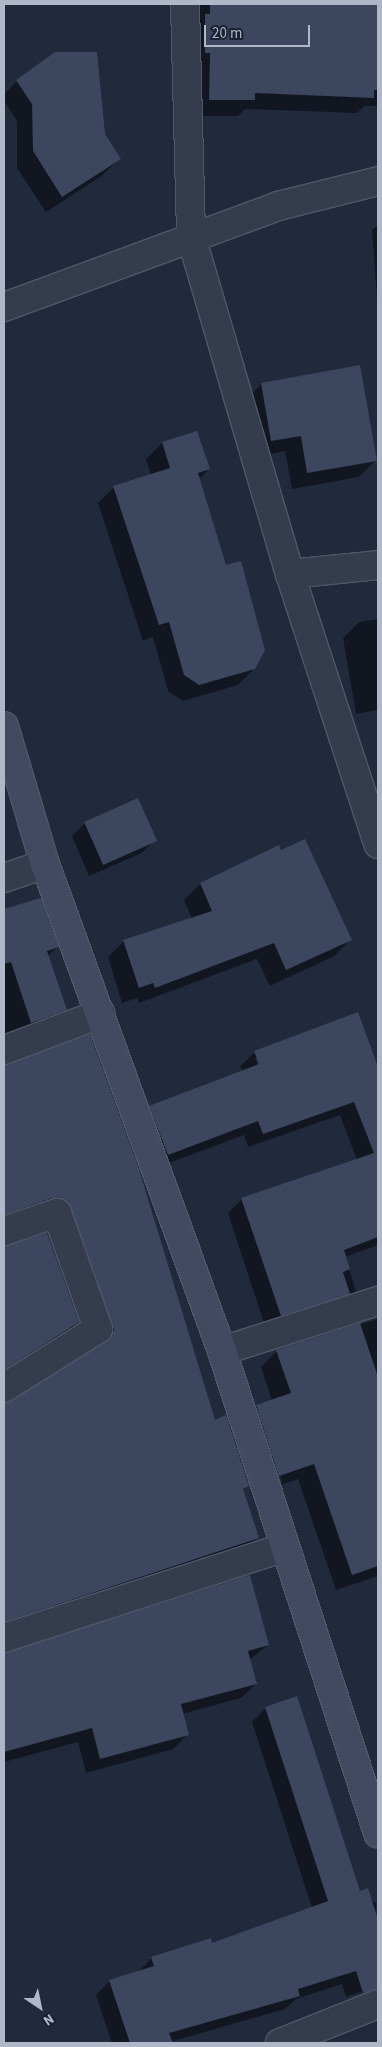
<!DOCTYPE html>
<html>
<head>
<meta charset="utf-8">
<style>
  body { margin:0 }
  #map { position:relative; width:382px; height:2047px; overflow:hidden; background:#212a3d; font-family:"Source Sans 3",sans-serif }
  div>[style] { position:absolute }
  .shadow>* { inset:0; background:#0007 }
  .building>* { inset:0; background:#3c465e; transform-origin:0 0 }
  .roads { filter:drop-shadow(1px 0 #505768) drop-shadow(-1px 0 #505768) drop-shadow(0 1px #505768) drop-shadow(0 -1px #505768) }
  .street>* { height:28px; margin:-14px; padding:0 14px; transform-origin:14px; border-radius:14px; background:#353c4d }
  .secondary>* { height:28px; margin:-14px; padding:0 14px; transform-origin:14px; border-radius:14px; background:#424a61 }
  span { translate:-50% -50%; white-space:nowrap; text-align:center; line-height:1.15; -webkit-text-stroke:5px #1a2132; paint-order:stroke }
  .frame { position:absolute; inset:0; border:5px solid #b0b7c9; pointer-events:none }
  .north { position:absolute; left:15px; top:1982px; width:50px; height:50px; -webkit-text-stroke:4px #1a2132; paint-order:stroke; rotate:146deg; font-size:14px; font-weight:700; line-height:20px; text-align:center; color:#b0b7c9 }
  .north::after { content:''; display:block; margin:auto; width:18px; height:22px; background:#b0b7c9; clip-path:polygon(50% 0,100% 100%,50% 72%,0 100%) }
  .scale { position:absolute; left:204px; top:25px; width:106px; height:22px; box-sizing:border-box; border:2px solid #b0b7c9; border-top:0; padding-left:6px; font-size:15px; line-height:18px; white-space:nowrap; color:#b0b7c9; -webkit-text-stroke:4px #1a2132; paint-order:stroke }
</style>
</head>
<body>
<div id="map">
  <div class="shadow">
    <div style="clip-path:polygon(195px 4px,378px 4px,378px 106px,365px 106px,357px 113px,245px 109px,238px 116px,193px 116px)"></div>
    <div style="clip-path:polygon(17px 81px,103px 135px,119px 159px,103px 175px,46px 212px,17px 168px,17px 121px,4px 101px,4px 94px)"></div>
    <div style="clip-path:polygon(378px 225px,378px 312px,372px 230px)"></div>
    <div style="clip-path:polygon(262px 384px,375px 461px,359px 477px,292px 489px,285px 451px,255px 457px,245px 400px)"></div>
    <div style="clip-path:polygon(162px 443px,209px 469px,199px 479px,254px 669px,238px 685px,183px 701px,168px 691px,153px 637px,143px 641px,98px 503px,114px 487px,151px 475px,146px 459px)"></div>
    <div style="clip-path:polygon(378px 619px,378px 710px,356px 714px,343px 638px,359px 622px)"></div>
    <div style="clip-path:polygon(85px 823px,155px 840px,142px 853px,89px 876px,72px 836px)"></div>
    <div style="clip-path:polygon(278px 847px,350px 940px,334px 956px,270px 986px,257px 959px,139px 1003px,137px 998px,122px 1003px,108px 957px,124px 941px,192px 919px,184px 900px,200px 884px)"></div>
    <div style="clip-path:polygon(40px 899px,57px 947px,48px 956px,65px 1010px,51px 1024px,4px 1042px,4px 911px)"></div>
    <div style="clip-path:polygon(evenodd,357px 1014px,378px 1071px,378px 1245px,345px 1257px,356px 1291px,342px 1305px,266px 1329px,228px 1213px,242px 1199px,357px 1160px,340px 1115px,248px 1147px,244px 1135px,153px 1169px,136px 1121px,150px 1107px,243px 1072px,240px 1066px,255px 1052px,357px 1014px,255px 1058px,258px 1058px,260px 1071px,255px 1058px)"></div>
    <div style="clip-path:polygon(4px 1065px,9px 1066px,214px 1421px,248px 1486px,242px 1491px,258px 1537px,243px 1552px,4px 1631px,4px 1406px,95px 1351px,99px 1340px,58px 1223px,4px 1223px)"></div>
    <div style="clip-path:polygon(47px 1234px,78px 1322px,63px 1337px,4px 1374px,4px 1247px)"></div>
    <div style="clip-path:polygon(evenodd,378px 1319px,378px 1576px,336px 1590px,298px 1479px,263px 1491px,241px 1422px,257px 1406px,272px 1401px,261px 1367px,277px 1351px,378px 1319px,257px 1413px,260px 1413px,282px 1482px,280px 1482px,257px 1413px)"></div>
    <div style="clip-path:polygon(268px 1645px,249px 1660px,256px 1684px,241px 1698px,182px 1714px,188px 1734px,173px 1749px,86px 1773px,78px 1742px,4px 1762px,4px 1653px)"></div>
    <div style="clip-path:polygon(266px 1708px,359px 1893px,376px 1903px,378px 1986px,346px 1997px,342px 1984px,296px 1999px,285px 2009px,166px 2043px,112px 2043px,96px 1995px,110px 1981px,138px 1972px,152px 1958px,211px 1944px,312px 1908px,252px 1722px)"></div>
  </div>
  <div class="building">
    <div style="clip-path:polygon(210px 4px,378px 4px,378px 90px,374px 90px,374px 98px,255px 93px,255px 100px,209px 100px,210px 53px,205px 53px,205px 14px,210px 14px)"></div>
    <div style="clip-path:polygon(55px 52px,97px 52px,105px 134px,121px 159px,62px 197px,33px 151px,32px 104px,16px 80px)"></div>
    <div style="clip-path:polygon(360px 365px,377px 461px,307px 473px,301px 436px,271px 441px,261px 383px)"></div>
    <div style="clip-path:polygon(197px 431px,210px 469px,198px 473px,226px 565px,241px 561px,265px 650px,255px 669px,199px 685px,184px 675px,169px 622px,159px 625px,113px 486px,170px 468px,162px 442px)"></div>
    <div style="left:138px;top:798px;width:47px;height:59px;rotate:66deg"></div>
    <div style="clip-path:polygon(305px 839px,352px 940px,286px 970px,274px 943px,155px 988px,153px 983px,139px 988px,123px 940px,212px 911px,200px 883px,279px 845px,281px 850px)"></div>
    <div style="clip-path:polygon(41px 898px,59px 947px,47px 951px,67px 1010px,31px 1023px,11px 962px,4px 964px,4px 909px)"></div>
    <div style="clip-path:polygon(358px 1012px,378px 1067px,378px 1237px,344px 1250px,350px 1269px,343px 1272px,350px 1294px,281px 1316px,241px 1198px,374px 1153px,354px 1102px,263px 1134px,258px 1121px,168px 1155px,149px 1106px,259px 1064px,254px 1051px)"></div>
    <div style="clip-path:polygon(90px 1034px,138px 1166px,215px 1420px,226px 1415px,249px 1486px,243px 1489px,259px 1538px,4px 1622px,4px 1403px,106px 1342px,114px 1330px,68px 1202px,52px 1198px,4px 1215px,4px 1065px)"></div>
    <div style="clip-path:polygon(47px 1233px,79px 1322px,4px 1370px,4px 1246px)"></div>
    <div style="clip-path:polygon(360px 1323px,378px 1377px,378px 1566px,352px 1575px,314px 1464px,279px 1476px,256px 1405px,291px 1393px,276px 1350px)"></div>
    <div style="clip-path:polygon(250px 1575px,269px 1645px,248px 1651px,257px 1684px,181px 1704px,189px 1735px,100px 1759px,92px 1728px,4px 1752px,4px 1653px)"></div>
    <div style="clip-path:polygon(297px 1696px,360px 1891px,368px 1888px,378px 1919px,378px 1989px,363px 1993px,356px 1971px,298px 1989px,300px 1996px,169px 2033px,173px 2043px,130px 2043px,109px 1980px,154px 1966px,151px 1957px,211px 1938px,212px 1943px,328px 1901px,265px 1707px)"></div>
  </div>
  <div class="roads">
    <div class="street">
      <div style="left:185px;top:4px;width:232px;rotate:88.5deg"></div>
      <div style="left:191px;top:236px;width:352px;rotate:73.7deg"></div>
      <div style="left:290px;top:574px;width:284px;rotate:71.9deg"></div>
      <div style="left:4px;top:307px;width:292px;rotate:-20.2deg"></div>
      <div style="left:278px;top:206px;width:103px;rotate:-14deg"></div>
      <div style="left:290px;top:574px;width:88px;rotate:-5.8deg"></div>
      <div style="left:4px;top:878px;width:43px;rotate:-18.9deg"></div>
      <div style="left:4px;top:1050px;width:103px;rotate:-20.6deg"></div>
      <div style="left:4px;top:1231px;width:56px;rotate:-18.8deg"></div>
      <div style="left:57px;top:1213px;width:123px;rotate:70.5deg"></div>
      <div style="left:98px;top:1329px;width:111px;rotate:147.9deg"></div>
      <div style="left:222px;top:1351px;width:164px;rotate:-17.8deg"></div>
      <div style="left:4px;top:1638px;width:295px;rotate:-17.9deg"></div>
      <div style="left:280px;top:2043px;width:105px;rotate:-21.7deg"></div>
    </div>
    <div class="secondary">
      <div style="left:4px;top:726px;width:144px;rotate:73.5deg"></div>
      <div style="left:45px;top:864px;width:518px;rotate:70.03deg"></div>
      <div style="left:222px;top:1351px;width:507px;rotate:72.07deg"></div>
    </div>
  </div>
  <div class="frame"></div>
  <div class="north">N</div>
  <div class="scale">20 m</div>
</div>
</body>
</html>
